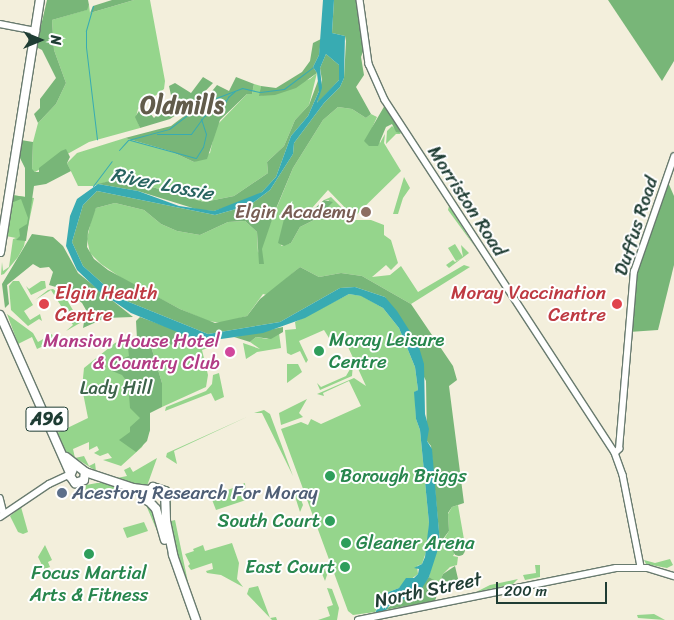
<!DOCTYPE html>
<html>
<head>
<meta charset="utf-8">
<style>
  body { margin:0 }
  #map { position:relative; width:674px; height:620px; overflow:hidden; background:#f3efdc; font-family:Sriracha,sans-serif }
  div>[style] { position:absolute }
  .green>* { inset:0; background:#95d58c }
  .forest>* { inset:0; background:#78b678 }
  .round { border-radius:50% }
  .water>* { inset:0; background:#38abb2 }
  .stream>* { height:1px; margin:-0.5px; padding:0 0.5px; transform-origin:0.5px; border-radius:0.5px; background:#38abb2 }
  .roads { filter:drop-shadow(1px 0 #697b6f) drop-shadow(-1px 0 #697b6f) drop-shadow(0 1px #697b6f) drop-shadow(0 -1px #697b6f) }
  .secondary>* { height:5.5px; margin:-2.75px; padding:0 2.75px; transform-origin:2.75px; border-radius:2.75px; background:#fff }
  .primary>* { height:6px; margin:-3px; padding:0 3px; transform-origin:3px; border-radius:3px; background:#fff }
  .highway>* { height:8px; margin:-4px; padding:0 4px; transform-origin:4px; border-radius:4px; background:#fff }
  .dots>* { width:14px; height:14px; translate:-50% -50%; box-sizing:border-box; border:2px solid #fff; border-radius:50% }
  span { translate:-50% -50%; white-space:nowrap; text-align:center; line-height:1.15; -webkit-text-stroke:4px #fff; paint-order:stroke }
  .shield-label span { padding:1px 4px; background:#fff; border:1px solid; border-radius:4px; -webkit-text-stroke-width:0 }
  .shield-label { font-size:18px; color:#1f3d34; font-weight:700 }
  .street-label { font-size:19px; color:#1f3d34 }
  .education-label { font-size:19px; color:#785e54 }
  .right { translate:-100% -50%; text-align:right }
  .health-label { font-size:19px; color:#be3a42 }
  .left { translate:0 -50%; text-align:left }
  .leisure-label { font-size:19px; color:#27864d }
  .hotel-label { font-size:19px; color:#b23c85 }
  .park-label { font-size:19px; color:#3c634a }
  .service-label { font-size:19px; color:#4e5e75 }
  .water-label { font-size:20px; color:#286460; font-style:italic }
  .district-label { font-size:24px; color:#625c4b; font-weight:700 }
  .north { position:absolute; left:15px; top:15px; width:50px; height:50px; -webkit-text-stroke:4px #fff; paint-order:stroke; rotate:90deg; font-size:14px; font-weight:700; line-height:20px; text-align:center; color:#1f3d34 }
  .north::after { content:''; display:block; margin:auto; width:18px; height:22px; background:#1f3d34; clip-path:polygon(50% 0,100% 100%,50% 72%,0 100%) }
  .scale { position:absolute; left:496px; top:582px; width:111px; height:22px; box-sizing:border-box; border:2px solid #1f3d34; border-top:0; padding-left:6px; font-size:15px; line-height:18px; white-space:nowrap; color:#1f3d34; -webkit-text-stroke:4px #fff; paint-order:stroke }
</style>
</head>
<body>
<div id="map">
  <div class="green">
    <div style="clip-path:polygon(134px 0,150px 0,165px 81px,164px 89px,138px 109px,136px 117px,140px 128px,89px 142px,35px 172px,32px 170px,33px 142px,38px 123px,56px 104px,66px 83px,54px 50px,52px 20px,86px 10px,89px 5px,90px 13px)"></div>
    <div style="clip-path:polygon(317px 73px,309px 105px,295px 120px,284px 146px,267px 162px,268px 173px,234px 196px,204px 202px,121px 178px,93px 186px,78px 186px,67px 163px,77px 153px,125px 138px,170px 151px,194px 162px,210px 153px,216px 126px,247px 94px,252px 94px,254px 84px,261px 86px,260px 96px,310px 79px)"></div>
    <div style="clip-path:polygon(338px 107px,352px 109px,366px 118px,371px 114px,377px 117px,372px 128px,380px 143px,385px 134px,384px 143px,401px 171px,354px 217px,328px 190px,312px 208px,300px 208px,281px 246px,291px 243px,300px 227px,316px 219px,329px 200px,324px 200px,331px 197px,354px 220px,371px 220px,384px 225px,384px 235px,391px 240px,398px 263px,391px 270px,386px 265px,372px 277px,390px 275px,401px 266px,418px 292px,464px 265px,470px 267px,411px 304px,362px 276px,341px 273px,319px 277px,300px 267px,267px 295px,263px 294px,247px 316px,222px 323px,208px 321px,180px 309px,123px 279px,101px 264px,90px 253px,87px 239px,92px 216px,96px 208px,115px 203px,144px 210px,161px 224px,177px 231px,200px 235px,228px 222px,245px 221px,257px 232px,258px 253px,293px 168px,323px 120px)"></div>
    <div style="clip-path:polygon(392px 126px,401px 134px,396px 134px,386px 144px,387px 131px)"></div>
    <div style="clip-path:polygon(404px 177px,410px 188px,403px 198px,398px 214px,393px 214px)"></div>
    <div style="clip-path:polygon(12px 195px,34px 198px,24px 246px,18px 257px,4px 274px,1px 275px,2px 262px,3px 271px,9px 267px,13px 239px,16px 238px,6px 236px)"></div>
    <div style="clip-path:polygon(449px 206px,475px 247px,448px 210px)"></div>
    <div style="clip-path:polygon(455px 244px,463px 257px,461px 245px,469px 253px,449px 268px,446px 265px,453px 260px,455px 262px,462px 258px,456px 261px,448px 248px)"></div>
    <div style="clip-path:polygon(13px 281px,19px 281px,33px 305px,24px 311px,30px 320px,40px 314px,42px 321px,39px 319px,28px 326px,11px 310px,9px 286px)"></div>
    <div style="clip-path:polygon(41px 281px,45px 281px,46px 288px,31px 295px,26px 286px,29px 289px)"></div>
    <div style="clip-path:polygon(53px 289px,67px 300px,77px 317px,82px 317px,80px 323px,66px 331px,73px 325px,51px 290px,35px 300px,48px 290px)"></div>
    <div style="clip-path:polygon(349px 294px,362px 296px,383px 308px,399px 328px,415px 367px,418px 390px,415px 392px,416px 419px,420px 430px,429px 523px,428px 546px,422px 564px,417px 566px,418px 574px,399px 588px,386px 593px,375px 612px,353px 615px,348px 611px,281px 429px,301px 422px,308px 425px,311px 419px,321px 424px,361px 406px,349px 381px,323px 393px,324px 396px,317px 394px,354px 378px,366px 386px,343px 336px,329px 338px,324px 330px,299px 341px,308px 360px,306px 363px,300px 351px,291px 355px,287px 353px,285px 330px,296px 329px,295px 322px)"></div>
    <div style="clip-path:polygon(7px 314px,33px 333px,38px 342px,52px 334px,54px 341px,37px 349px,32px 337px,18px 344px)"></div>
    <div style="clip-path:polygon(279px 333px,281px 348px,257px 352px,246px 359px,243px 343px,260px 349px,250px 342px,256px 337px,267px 339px)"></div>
    <div style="clip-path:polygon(129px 337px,137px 343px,150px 430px,142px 447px,121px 466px,103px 460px,112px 458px,108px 453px,100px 456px,94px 453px,99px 450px,97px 446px,89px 450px,89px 442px,73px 449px,75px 458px,84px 456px,89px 466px,95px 463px,96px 471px,66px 452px,57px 433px,88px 418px,82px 388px,84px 368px,115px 343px)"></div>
    <div style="clip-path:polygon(158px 341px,177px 345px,200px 341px,220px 344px,202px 350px,208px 375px,206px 387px,162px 407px,162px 383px,150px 343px)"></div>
    <div style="clip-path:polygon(287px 364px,298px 364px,302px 372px,287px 383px)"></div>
    <div style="clip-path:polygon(353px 364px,352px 376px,320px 390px,317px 383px,321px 387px,346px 376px)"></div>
    <div style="clip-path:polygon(219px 373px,224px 397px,215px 401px,211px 393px,165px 411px,166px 407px,206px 391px,212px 384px,213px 375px)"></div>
    <div style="clip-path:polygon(307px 399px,299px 413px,303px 417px,281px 425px,279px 413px)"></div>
    <div style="clip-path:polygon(264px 410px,270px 414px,293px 476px,262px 413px,254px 413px)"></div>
    <div style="clip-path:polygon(249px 416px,174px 451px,177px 464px,166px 457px,167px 453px)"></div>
    <div style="clip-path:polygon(157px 458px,147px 486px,139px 487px,117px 478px,127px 476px,124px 470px,130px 467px,133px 472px)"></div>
    <div style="clip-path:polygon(97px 483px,103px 483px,121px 487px,94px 496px,92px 491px,85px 494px,86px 485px)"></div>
    <div style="clip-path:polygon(245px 483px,246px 500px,216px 510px,211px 497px)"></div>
    <div style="clip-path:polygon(129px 489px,140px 497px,154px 511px,160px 538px,146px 505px)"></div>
    <div style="clip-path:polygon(297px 489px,303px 505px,300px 512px,293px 490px)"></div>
    <div style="clip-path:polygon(171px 501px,171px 521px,175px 520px,190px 592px,174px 551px,167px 504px)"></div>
    <div style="clip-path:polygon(458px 505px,465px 545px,461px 543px,453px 556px,458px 557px,457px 565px,450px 567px,443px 574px,439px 584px,429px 577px,434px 555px,449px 531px,448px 514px,452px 507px)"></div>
    <div style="clip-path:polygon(21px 507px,28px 532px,23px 534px,18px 532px,10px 516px)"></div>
    <div style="clip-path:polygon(144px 522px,148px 531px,127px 538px,123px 528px)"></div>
    <div style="clip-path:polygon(232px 543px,239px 563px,237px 579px,243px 587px,221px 575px,207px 573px,206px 571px,213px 569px,212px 563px,191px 570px,188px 566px,190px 564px,185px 554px,194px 551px,193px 549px,203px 545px,205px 551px)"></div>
    <div style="clip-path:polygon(45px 545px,52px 560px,48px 562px,50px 567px,44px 569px,38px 557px)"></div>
    <div style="clip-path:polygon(670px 559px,673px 565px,667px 568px,646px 564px,644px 560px,655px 563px)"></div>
    <div style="clip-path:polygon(318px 564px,265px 583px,318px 564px,324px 566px,327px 575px,325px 581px)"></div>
    <div style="clip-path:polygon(535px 565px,540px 565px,540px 577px,525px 580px,523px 575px,536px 573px)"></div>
    <div style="clip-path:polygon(518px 579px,513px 584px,476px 592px,490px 585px)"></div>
    <div style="clip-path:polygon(258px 586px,270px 618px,276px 617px,277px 620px,272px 620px,247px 594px,249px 588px)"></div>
    <div style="clip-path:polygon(327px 588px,332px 589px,339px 608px,337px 620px,318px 620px,330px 616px,327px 607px,333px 605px)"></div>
    <div style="clip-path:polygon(654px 614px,665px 620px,638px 618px,637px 615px)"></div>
  </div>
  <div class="forest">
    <div style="clip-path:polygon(47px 0,88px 0,89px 5px,87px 10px,52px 20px,54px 50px,66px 83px,56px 104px,38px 123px,34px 114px,40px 108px,40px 99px,56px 78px,42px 50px,36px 47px)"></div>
    <div style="clip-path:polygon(112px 0,134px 0,90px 13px,93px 6px)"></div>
    <div style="clip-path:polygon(334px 0,360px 0,365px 46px,361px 57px,364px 75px,356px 87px,371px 114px,366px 118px,352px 109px,338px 107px,323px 120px,293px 168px,275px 211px,262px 249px,264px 264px,259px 264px,257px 232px,245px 221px,228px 222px,200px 235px,177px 231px,161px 224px,144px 210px,115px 203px,96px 208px,88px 232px,87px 247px,94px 259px,108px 270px,180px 309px,215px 323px,247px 316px,260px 299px,300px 267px,319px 277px,341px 273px,362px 276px,411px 304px,453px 366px,457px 380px,449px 386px,464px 503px,452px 507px,448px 513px,449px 531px,440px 543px,431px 446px,427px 441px,426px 381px,385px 297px,355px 287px,340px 288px,280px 322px,208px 334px,119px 298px,83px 266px,72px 242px,83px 205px,97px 191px,215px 215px,250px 205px,270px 190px,293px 154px,294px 143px,324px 103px,340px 87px,344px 78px,346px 41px,345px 36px,332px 33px)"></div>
    <div style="clip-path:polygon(608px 0,674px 0,674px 61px,662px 81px)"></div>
    <div style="clip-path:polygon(321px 39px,319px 55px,313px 67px,317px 73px,296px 88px,275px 95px,259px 96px,261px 86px,276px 88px,302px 72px,310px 61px,313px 43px)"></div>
    <div style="clip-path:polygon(326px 54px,339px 65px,339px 80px,317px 104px,322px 80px,320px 68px)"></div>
    <div style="clip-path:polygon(203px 77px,213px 83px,194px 103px,170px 119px,140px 128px,135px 117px,143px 105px,154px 118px,172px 100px,169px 86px,175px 83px,191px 93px)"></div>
    <div style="clip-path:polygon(236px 77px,254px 84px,252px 94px,247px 94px,220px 120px,207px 159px,194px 162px,170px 151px,125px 138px,171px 126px,204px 101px,217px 85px,229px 91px)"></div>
    <div style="clip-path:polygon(319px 78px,319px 91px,308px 116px,291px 136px,276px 177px,262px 192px,246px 201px,214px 211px,199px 210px,138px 191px,98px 184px,121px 178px,204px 202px,234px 196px,268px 173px,267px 162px,284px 146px,295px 120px,309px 105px)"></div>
    <div style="clip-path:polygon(385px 105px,401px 133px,396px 132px,392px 124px,386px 127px,378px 146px,369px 146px,364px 141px)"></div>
    <div style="clip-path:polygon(21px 140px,33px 142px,32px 169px,35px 172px,39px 172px,39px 168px,61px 151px,66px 149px,70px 157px,67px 163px,71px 171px,46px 184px,34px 186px,26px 241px,16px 240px,20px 236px,19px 229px,27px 224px,28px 218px,21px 199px,11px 203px,12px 195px,25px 197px,25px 168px,19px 156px)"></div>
    <div style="clip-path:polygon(667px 180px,674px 196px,674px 265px,658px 330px,629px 332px,632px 278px)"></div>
    <div style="clip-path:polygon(324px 200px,333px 202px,316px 219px,300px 227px,291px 243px,284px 246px,278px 243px,284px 219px,300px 208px,314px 209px)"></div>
    <div style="clip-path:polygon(32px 234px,53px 237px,63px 246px,78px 273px,133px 317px,105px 318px,83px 328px,86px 310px,82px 303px,66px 290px,49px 285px,53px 272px,49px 267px,40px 268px,33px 264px,7px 285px,9px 304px,5px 308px,2px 284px)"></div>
    <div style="clip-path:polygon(140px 317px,203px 340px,178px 345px,150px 343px,162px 383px,162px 407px,150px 413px,150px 430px,147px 441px,136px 452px,119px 440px,130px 432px,130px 427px,140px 418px,130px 408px,128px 383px,122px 375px,112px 371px,112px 363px,129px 356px,128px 348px,137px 339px,136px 321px)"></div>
    <div style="clip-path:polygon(283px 327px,283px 332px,271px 339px,256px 337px,250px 342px,234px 337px)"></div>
    <div class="round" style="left:453px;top:544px;width:12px;height:12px"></div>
    <div style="clip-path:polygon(455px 566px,459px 583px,451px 582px,440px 586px,435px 601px,384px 610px,403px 599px,409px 601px,429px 577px,439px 583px,443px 574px)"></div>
  </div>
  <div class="water">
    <div style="clip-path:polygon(evenodd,323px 0,334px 0,332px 33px,345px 36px,344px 78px,340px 87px,324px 103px,294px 143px,293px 154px,270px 190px,250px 205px,215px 215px,97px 191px,83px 205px,72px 242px,83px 266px,119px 298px,208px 334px,280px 322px,340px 288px,355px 287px,385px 297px,397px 311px,418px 344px,424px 364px,425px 414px,429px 429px,427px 441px,432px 449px,440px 543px,429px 577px,417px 596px,410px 602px,403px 599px,389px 606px,379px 620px,371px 620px,386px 593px,399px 588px,406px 578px,414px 578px,418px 574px,419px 569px,414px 568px,422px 564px,425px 557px,429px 523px,420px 430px,416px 419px,414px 392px,418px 390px,415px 367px,399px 328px,383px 308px,361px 296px,349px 294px,305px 318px,263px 333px,214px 340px,192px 338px,131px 313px,100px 292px,77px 270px,66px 246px,70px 216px,77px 199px,98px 184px,138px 191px,179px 206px,214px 211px,262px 192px,276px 177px,291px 136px,308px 116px,319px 91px,317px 73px,313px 67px,319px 55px,323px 0,326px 54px,339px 65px,339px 80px,317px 103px,322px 88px,320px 68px,326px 54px)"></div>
  </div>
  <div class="stream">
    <div style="left:93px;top:6px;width:26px;rotate:106deg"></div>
    <div style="left:86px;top:31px;width:16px;rotate:90deg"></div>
    <div style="left:86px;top:47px;width:93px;rotate:83.2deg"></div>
    <div style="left:228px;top:97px;width:9px;rotate:-41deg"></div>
    <div style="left:190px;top:115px;width:38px;rotate:-23deg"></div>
    <div style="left:157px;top:134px;width:34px"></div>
    <div style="left:191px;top:134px;width:22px;rotate:-54deg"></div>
    <div style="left:204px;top:116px;width:20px;rotate:-24deg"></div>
    <div style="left:222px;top:108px;width:13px;rotate:-61deg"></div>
    <div style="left:130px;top:140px;width:68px;rotate:15.3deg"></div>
    <div style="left:196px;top:158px;width:13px;rotate:-58deg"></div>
    <div style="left:203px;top:147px;width:13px;rotate:-77deg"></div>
    <div style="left:206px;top:134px;width:16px;rotate:-108deg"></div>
    <div style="left:119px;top:150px;width:13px;rotate:-48deg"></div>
    <div style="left:128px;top:140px;width:42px;rotate:-15deg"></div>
    <div style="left:169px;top:129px;width:43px;rotate:-37.4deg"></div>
    <div style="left:203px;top:103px;width:42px;rotate:-21deg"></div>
    <div style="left:242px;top:88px;width:18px;rotate:13deg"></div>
    <div style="left:260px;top:92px;width:24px;rotate:-7deg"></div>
    <div style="left:284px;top:89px;width:36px;rotate:-37deg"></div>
    <div style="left:93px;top:186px;width:31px;rotate:-53deg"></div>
  </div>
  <div class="roads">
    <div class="secondary">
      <div style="left:360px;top:0;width:65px;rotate:82deg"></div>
      <div style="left:369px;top:64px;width:39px;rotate:66deg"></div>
      <div style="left:385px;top:100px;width:421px;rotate:56.9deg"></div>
      <div style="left:615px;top:453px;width:23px;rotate:70deg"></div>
      <div style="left:623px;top:475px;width:94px;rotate:78.9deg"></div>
      <div style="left:0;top:24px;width:37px;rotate:11deg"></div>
      <div style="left:615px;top:453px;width:6px;rotate:-45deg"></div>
      <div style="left:619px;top:449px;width:178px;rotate:-85.2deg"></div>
      <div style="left:634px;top:272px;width:122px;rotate:-70.8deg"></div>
      <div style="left:0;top:498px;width:16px;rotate:76deg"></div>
    </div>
    <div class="primary">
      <div style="left:0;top:517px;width:59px;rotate:-34deg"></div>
      <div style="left:49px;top:484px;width:23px;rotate:-25deg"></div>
      <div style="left:358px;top:620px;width:263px;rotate:-11.4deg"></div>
      <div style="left:616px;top:568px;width:31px"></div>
      <div style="left:647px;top:568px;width:28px;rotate:17deg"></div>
    </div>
    <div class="highway">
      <div style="left:0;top:252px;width:255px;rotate:-81deg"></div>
      <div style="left:0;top:315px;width:173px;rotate:66.1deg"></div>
      <div style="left:66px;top:457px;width:24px;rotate:38deg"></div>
      <div style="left:85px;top:472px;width:51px;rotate:18.4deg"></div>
      <div style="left:133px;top:488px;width:16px;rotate:7deg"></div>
      <div style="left:73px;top:469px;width:8px;rotate:113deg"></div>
      <div style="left:70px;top:476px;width:9px;rotate:54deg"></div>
      <div style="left:75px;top:483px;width:9px;rotate:-18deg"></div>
      <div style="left:84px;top:480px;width:8px;rotate:-83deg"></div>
      <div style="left:145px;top:497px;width:16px;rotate:47deg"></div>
      <div style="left:156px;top:509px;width:32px;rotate:74deg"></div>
      <div style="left:148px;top:501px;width:9px;rotate:-90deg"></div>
      <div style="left:148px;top:492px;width:7px;rotate:-45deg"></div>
      <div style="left:153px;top:487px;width:13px;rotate:18deg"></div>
      <div style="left:165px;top:491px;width:30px;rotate:88deg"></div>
      <div style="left:166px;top:521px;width:35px;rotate:78deg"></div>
      <div style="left:173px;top:555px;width:69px;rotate:70.5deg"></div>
    </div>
  </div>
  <div class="dots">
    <div style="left:366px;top:212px;background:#8d6e63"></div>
    <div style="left:44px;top:304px;background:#e0444e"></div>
    <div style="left:617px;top:304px;background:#e0444e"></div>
    <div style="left:319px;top:351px;background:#2e9e5b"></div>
    <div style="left:230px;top:352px;background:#d1479c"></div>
    <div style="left:330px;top:476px;background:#2e9e5b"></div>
    <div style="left:62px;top:493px;background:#5c6f8a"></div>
    <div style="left:330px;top:521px;background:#2e9e5b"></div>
    <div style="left:346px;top:543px;background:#2e9e5b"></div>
    <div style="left:89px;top:554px;background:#2e9e5b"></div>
    <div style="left:345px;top:567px;background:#2e9e5b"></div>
  </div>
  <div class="shield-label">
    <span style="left:47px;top:419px">A96</span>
  </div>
  <div class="street-label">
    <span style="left:467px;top:201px;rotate:57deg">Morriston Road</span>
    <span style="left:636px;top:226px;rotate:-72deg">Duffus Road</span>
    <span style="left:428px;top:590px;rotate:-12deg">North Street</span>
  </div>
  <div class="education-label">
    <span class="right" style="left:356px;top:212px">Elgin Academy</span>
  </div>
  <div class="health-label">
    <span class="left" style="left:55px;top:304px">Elgin Health<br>Centre</span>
    <span class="right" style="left:606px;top:304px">Moray Vaccination<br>Centre</span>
  </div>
  <div class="leisure-label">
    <span class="left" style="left:329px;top:351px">Moray Leisure<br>Centre</span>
    <span class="left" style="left:340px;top:476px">Borough Briggs</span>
    <span class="right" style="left:320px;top:521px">South Court</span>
    <span class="left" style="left:356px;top:543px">Gleaner Arena</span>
    <span class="right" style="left:335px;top:567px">East Court</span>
    <span style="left:89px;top:584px">Focus Martial<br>Arts &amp; Fitness</span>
  </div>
  <div class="hotel-label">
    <span class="right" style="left:220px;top:352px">Mansion House Hotel<br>&amp; Country Club</span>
  </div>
  <div class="park-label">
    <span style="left:116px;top:388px">Lady Hill</span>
  </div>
  <div class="service-label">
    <span class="left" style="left:72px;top:493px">Acestory Research For Moray</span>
  </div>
  <div class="water-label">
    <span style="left:162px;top:184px;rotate:11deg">River Lossie</span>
  </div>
  <div class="district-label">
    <span style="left:182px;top:106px">Oldmills</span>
  </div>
  <div class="north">N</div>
  <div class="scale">200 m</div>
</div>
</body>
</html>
